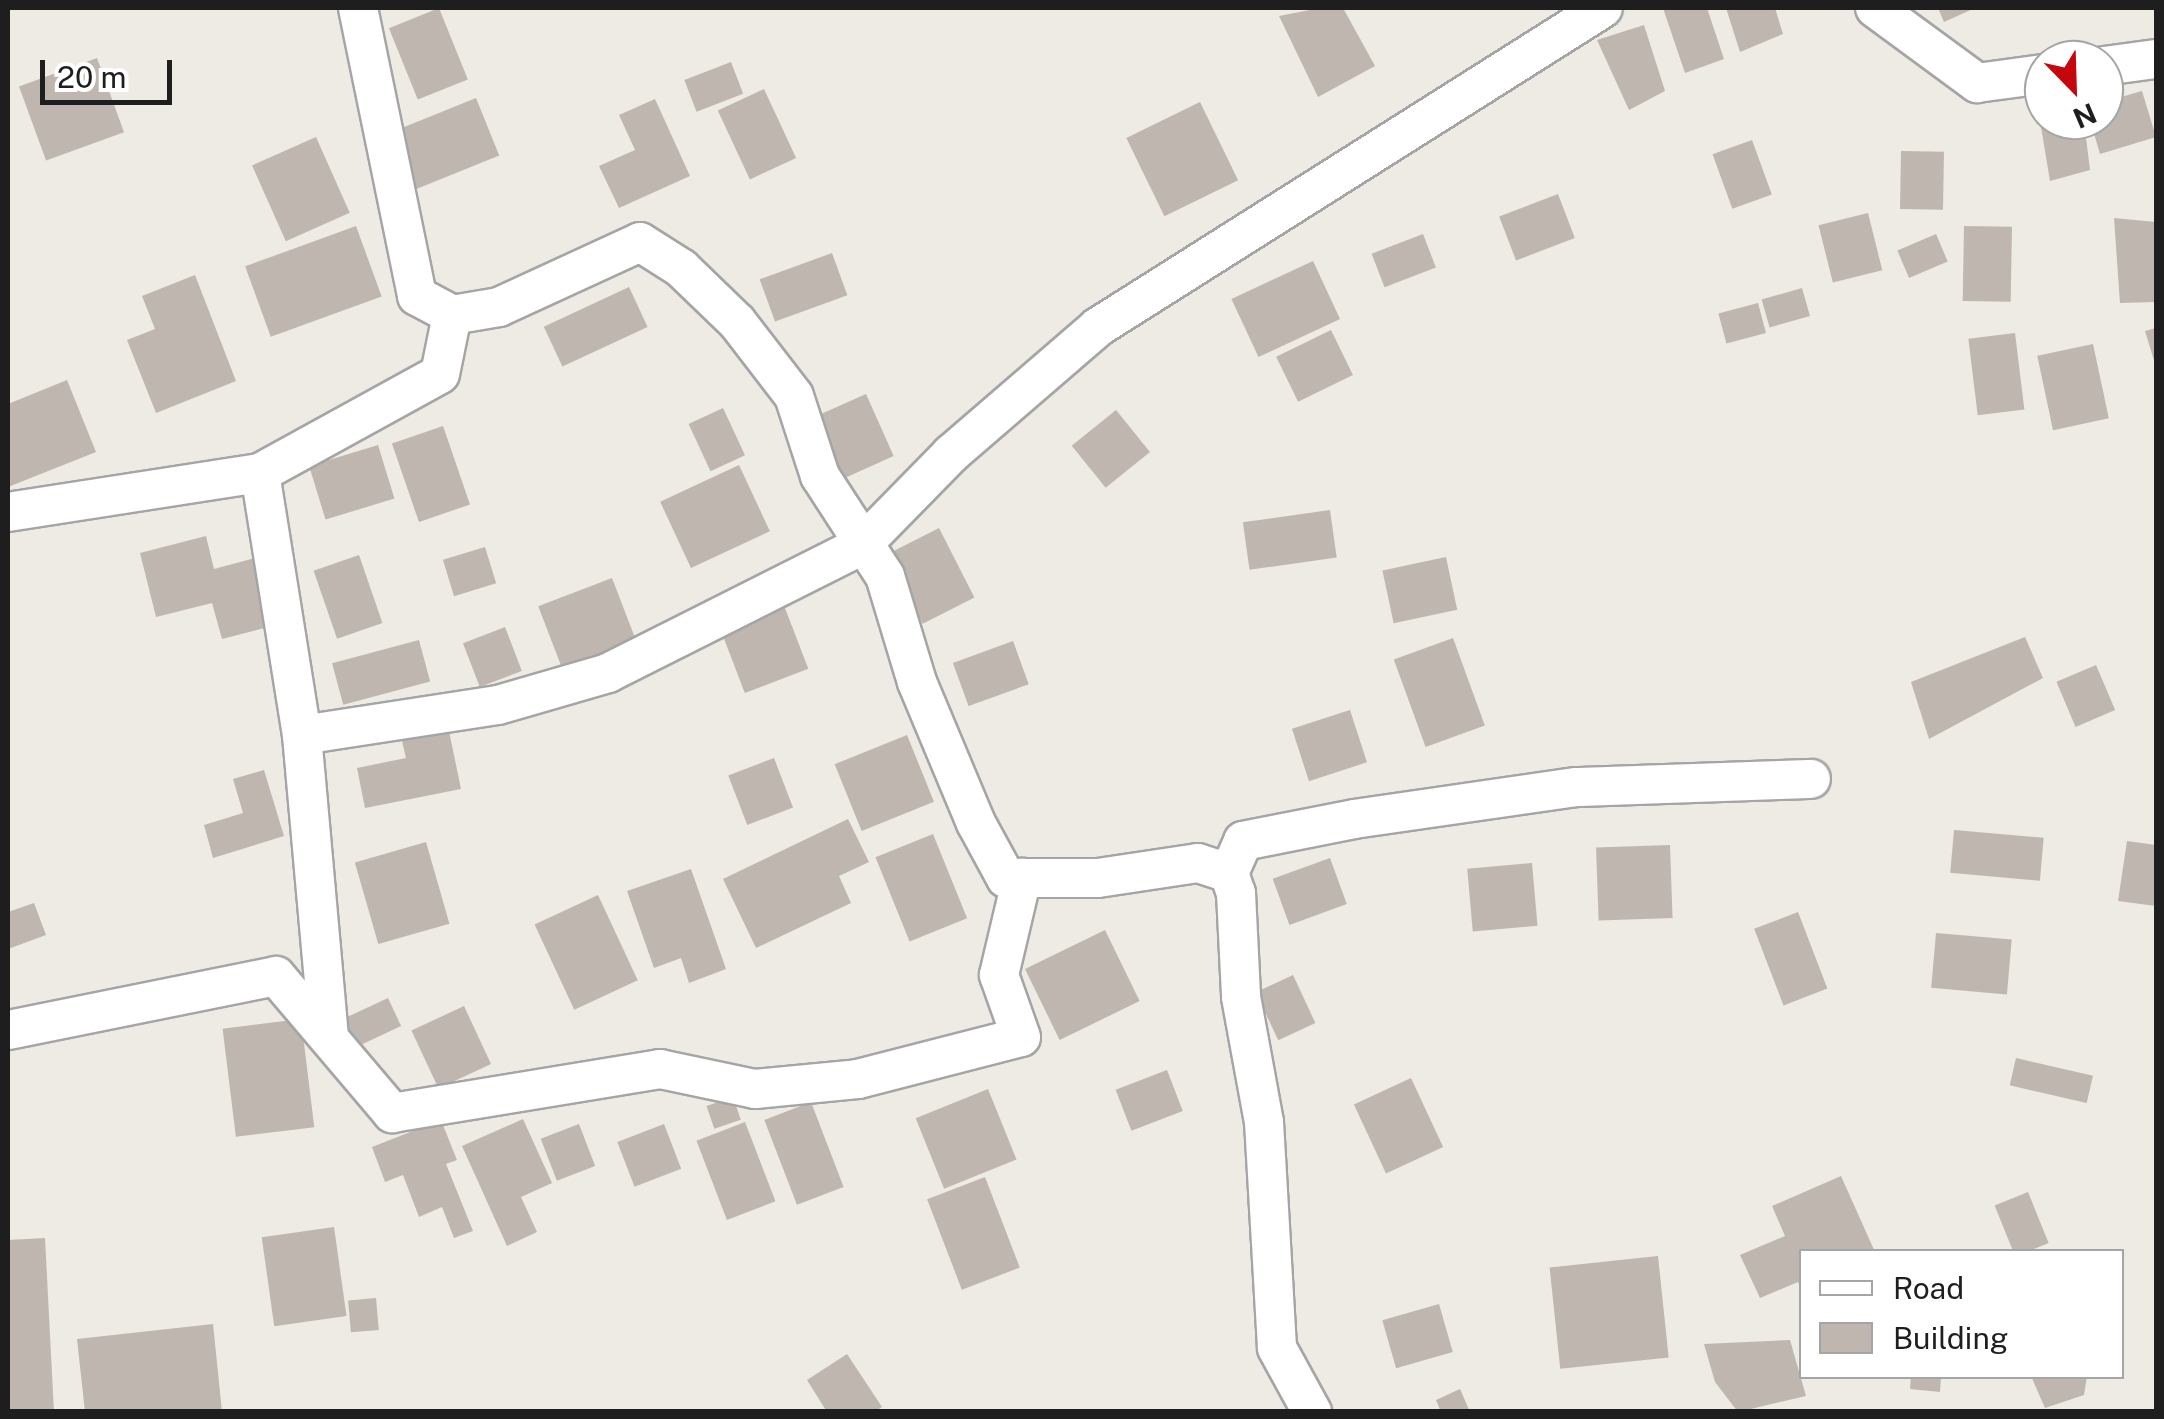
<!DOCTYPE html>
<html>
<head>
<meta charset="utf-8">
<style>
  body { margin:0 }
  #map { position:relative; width:2164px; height:1419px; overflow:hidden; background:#eeeae4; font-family:"Public Sans",sans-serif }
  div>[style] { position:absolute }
  .building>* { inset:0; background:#bfb6b0; transform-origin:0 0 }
  .roads { filter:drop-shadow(2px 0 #a5a5a5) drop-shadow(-2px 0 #a5a5a5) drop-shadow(0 2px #a5a5a5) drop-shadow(0 -2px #a5a5a5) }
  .minor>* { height:38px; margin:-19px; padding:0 19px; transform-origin:19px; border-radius:19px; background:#fff }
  span { translate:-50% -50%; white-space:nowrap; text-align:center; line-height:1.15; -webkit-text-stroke:8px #fff; paint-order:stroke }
  .frame { position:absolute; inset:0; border:10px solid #1e1e1e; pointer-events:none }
  .legend { position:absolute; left:1799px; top:1249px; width:325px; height:130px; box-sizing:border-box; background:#fff; border:2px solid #a5a5a5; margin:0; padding:12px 18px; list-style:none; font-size:30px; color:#1e1e1e }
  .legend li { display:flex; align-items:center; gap:20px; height:50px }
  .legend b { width:50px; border:2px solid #a5a5a5 }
  .north { position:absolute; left:2024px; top:40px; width:100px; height:100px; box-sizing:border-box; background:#fff; border:2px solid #a5a5a5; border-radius:50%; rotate:157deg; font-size:28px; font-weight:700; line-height:40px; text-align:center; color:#1e1e1e }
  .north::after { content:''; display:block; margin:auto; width:35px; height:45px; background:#c5060d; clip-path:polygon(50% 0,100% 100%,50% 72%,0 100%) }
  .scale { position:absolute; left:40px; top:60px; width:132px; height:45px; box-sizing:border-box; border:5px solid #1e1e1e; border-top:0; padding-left:12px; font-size:30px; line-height:35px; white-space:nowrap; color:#1e1e1e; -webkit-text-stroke:8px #fff; paint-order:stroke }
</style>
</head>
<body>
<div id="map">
  <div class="building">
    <div style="left:439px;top:8px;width:77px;height:54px;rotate:68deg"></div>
    <div style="clip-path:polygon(1320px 8px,1343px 8px,1375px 66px,1318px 97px,1279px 16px)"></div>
    <div style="clip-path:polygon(1663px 8px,1707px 8px,1724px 59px,1685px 73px)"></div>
    <div style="clip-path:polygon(1726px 8px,1775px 8px,1783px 34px,1740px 52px)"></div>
    <div style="clip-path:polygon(1938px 8px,1975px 8px,1944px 22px)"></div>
    <div style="clip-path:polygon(1644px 25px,1665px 91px,1629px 110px,1597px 40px)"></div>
    <div style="left:97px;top:58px;width:79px;height:83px;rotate:70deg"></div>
    <div style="left:731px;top:62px;width:34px;height:50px;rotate:69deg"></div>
    <div style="left:764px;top:89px;width:76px;height:51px;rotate:65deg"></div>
    <div style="clip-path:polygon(2142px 91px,2156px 137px,2100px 154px,2090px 120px,2104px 120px,2104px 102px)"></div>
    <div style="left:476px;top:98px;width:62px;height:92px;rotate:68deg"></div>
    <div style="clip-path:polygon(655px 99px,690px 176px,619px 208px,599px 166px,635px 150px,619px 115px)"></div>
    <div style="left:1200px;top:102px;width:87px;height:82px;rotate:64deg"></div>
    <div style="clip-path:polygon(2084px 122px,2090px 170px,2050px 181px,2041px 127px)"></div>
    <div style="left:316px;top:137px;width:83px;height:70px;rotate:66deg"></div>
    <div style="left:1752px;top:140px;width:58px;height:42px;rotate:70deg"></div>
    <div style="left:1901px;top:151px;width:43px;height:58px;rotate:1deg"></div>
    <div style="left:1558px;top:194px;width:47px;height:63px;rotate:69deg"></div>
    <div style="left:1868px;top:213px;width:59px;height:51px;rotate:76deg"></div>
    <div style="clip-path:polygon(2114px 218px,2156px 222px,2156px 302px,2120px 303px)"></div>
    <div style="left:356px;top:226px;width:75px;height:118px;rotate:70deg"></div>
    <div style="left:1964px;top:226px;width:48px;height:75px;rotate:1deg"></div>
    <div style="left:1423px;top:234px;width:36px;height:55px;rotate:69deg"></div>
    <div style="left:1936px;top:234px;width:30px;height:42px;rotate:67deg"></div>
    <div style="left:832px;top:253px;width:45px;height:77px;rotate:70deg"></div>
    <div style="left:1313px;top:261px;width:64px;height:90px;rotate:65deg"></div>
    <div style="clip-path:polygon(195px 275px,236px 381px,156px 413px,127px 340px,155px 329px,142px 296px)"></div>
    <div style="left:629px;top:287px;width:44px;height:94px;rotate:65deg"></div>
    <div style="left:1802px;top:288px;width:29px;height:42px;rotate:74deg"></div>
    <div style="left:1758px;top:303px;width:31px;height:41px;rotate:75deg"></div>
    <div style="clip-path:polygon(2156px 328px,2156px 367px,2145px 331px)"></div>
    <div style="left:1331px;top:330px;width:50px;height:61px;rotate:64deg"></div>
    <div style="left:2015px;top:333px;width:77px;height:47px;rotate:83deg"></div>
    <div style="left:2093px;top:344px;width:76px;height:57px;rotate:78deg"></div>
    <div style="clip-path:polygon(67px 380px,96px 452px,8px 487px,8px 404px)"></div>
    <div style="left:866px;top:394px;width:68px;height:56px;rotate:66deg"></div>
    <div style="left:723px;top:408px;width:52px;height:38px;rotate:65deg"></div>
    <div style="left:1116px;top:410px;width:54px;height:57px;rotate:51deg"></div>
    <div style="left:443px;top:426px;width:83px;height:54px;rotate:71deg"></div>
    <div style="left:378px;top:445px;width:56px;height:72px;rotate:73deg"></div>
    <div style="left:739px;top:465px;width:73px;height:87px;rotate:65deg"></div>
    <div style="left:1330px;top:510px;width:48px;height:88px;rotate:82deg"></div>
    <div style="left:939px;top:528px;width:78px;height:58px;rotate:63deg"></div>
    <div style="clip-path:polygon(206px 536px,214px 569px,255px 558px,272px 626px,222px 639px,212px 603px,156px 617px,140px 553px)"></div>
    <div style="left:485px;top:547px;width:38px;height:44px;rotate:73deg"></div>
    <div style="left:359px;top:555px;width:72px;height:48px;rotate:71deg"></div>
    <div style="left:1446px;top:557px;width:54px;height:65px;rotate:78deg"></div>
    <div style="left:612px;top:578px;width:75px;height:79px;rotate:69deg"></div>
    <div style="left:785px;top:608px;width:65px;height:68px;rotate:69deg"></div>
    <div style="left:505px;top:627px;width:47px;height:45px;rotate:69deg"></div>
    <div style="clip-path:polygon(2025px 637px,2043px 678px,1929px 739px,1911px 682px)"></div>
    <div style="left:1453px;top:638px;width:93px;height:63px;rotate:70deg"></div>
    <div style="left:419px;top:640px;width:43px;height:90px;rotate:75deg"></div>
    <div style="left:1013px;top:641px;width:46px;height:64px;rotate:70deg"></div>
    <div style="left:2096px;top:665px;width:49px;height:43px;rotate:67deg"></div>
    <div style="left:1350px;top:710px;width:55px;height:61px;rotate:72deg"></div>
    <div style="clip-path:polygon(449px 731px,461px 789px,365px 808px,357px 768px,406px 758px,402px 741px)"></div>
    <div style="left:907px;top:735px;width:72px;height:78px;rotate:68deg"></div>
    <div style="left:774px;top:758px;width:53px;height:49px;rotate:69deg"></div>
    <div style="clip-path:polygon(264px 770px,284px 836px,213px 858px,204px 825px,243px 813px,233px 779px)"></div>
    <div style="clip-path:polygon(848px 819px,869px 862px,839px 876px,851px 903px,756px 948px,723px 879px)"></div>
    <div style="left:1954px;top:830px;width:90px;height:43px;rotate:5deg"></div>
    <div style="left:933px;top:834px;width:91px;height:62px;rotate:68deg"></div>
    <div style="clip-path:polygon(2127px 841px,2156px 845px,2156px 906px,2118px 901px)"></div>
    <div style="left:426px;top:842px;width:85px;height:74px;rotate:74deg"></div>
    <div style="left:1670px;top:845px;width:73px;height:74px;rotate:88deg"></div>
    <div style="left:1330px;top:858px;width:49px;height:61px;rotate:70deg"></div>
    <div style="left:1532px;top:863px;width:63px;height:65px;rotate:85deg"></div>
    <div style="clip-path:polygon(691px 869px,726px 969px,689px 983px,681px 958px,654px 968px,627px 891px)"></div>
    <div style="left:598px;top:895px;width:94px;height:70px;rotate:65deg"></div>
    <div style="clip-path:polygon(34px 903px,46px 935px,8px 949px,8px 912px)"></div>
    <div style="left:1798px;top:912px;width:82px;height:47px;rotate:69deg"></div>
    <div style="left:1105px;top:930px;width:79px;height:89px;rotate:64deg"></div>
    <div style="left:1936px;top:933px;width:76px;height:55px;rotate:5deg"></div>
    <div style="left:1293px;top:975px;width:53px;height:41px;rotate:65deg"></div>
    <div style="left:388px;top:998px;width:31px;height:50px;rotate:65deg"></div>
    <div style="left:464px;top:1006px;width:64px;height:58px;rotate:65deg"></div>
    <div style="left:301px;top:1019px;width:109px;height:79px;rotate:83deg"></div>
    <div style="left:2016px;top:1058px;width:79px;height:28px;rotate:13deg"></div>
    <div style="left:1167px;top:1070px;width:44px;height:55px;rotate:69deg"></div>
    <div style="left:1411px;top:1078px;width:76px;height:63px;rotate:65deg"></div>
    <div style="left:988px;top:1089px;width:76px;height:78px;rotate:68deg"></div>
    <div style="left:733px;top:1097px;width:24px;height:28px;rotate:71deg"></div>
    <div style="left:811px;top:1102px;width:91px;height:50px;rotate:69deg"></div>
    <div style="clip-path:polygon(523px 1119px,552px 1183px,521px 1197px,537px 1232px,507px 1246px,462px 1146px)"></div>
    <div style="clip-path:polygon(441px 1120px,457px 1160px,446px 1164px,473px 1231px,454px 1238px,442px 1207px,419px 1217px,403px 1175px,385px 1182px,372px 1147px)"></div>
    <div style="left:745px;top:1122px;width:85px;height:52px;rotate:69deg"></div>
    <div style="left:579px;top:1124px;width:45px;height:41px;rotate:69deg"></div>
    <div style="left:664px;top:1124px;width:48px;height:50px;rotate:69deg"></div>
    <div style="clip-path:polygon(1841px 1176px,1875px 1252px,1802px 1252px,1802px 1290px,1798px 1282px,1760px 1298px,1740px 1255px,1785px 1236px,1772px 1206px)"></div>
    <div style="left:985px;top:1177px;width:97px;height:62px;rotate:69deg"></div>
    <div style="left:2028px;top:1192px;width:55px;height:36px;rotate:68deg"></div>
    <div style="left:334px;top:1227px;width:90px;height:73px;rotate:82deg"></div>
    <div style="clip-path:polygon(45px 1238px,54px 1412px,8px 1412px,8px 1240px)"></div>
    <div style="left:1658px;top:1256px;width:102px;height:109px;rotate:84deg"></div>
    <div style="left:376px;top:1298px;width:32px;height:28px;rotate:85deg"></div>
    <div style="left:1439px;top:1304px;width:50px;height:59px;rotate:74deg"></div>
    <div style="clip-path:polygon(213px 1324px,222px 1412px,85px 1412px,77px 1339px)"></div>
    <div style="clip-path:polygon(1790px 1340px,1806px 1396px,1738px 1412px,1715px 1382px,1704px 1344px)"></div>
    <div style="clip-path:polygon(847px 1354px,882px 1407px,874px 1412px,827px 1412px,807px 1380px)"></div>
    <div style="clip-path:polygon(1911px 1376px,1941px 1376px,1940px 1392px,1910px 1389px)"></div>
    <div style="clip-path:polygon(2031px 1376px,2087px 1376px,2084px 1395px,2045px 1408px)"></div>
    <div style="clip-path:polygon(1460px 1389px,1470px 1412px,1441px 1412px,1436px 1400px)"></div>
  </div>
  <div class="roads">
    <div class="minor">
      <div style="left:358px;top:8px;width:294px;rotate:78.4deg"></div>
      <div style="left:417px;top:296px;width:40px;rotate:28deg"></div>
      <div style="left:452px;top:315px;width:48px;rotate:-9.7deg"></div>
      <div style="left:499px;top:307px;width:155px;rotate:-24.7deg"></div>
      <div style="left:640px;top:242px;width:49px;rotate:32.4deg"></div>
      <div style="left:681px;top:268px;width:78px;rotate:44deg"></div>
      <div style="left:737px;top:322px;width:93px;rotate:52.4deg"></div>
      <div style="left:794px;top:396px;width:84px;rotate:72deg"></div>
      <div style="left:820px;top:476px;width:119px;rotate:57deg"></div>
      <div style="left:885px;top:576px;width:111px;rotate:73.2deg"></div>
      <div style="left:917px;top:682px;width:153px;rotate:67.3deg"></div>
      <div style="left:976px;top:823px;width:63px;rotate:61.4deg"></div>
      <div style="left:1006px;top:878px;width:92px"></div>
      <div style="left:1098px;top:878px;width:101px;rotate:-8.5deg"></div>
      <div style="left:1198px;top:863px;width:33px;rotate:18deg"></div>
      <div style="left:1229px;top:873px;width:21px;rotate:71deg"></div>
      <div style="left:1236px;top:893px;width:104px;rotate:87.2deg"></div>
      <div style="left:1241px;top:997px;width:127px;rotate:79.6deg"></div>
      <div style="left:1264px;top:1122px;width:226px;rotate:86.7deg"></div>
      <div style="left:1277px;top:1348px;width:73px;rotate:61.3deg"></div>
      <div style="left:1875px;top:8px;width:127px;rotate:36.3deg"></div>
      <div style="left:1977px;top:83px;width:68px;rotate:-7.7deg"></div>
      <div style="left:2104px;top:66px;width:52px;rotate:-7.7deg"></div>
      <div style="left:260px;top:473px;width:265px;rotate:80.9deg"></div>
      <div style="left:302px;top:735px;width:303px;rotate:84.9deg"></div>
      <div style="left:8px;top:512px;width:255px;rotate:-8.8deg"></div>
      <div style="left:260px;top:473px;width:205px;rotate:-28.8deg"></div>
      <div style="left:440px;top:374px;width:60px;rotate:-78.5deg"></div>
      <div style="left:302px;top:735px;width:198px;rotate:-8.7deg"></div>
      <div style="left:498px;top:705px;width:115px;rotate:-16.2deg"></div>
      <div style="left:608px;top:673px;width:283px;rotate:-26.7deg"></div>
      <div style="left:861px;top:546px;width:129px;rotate:-45.6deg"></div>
      <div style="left:951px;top:454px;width:194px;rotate:-40.8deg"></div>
      <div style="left:1098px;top:327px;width:597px;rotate:-32.28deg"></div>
      <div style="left:1229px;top:873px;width:35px;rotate:-66deg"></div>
      <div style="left:1243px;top:841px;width:113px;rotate:-11.2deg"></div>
      <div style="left:1354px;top:819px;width:225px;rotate:-8.2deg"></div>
      <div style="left:1577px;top:787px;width:234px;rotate:-2deg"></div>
      <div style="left:8px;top:1030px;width:273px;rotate:-11.4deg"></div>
      <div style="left:276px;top:976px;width:180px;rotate:49.7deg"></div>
      <div style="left:392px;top:1113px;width:272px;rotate:-9.3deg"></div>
      <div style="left:660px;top:1069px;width:97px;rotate:11.9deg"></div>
      <div style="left:755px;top:1089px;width:103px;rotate:-5.5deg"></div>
      <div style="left:858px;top:1079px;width:168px;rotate:-14.4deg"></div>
      <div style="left:1021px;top:1037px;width:66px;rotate:-109.5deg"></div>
      <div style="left:999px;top:975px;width:100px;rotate:-76.7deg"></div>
    </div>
  </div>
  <div class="frame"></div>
  <ul class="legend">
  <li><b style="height:12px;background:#fff"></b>Road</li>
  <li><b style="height:28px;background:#bfb6b0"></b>Building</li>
  </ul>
  <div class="north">N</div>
  <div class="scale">20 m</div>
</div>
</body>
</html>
